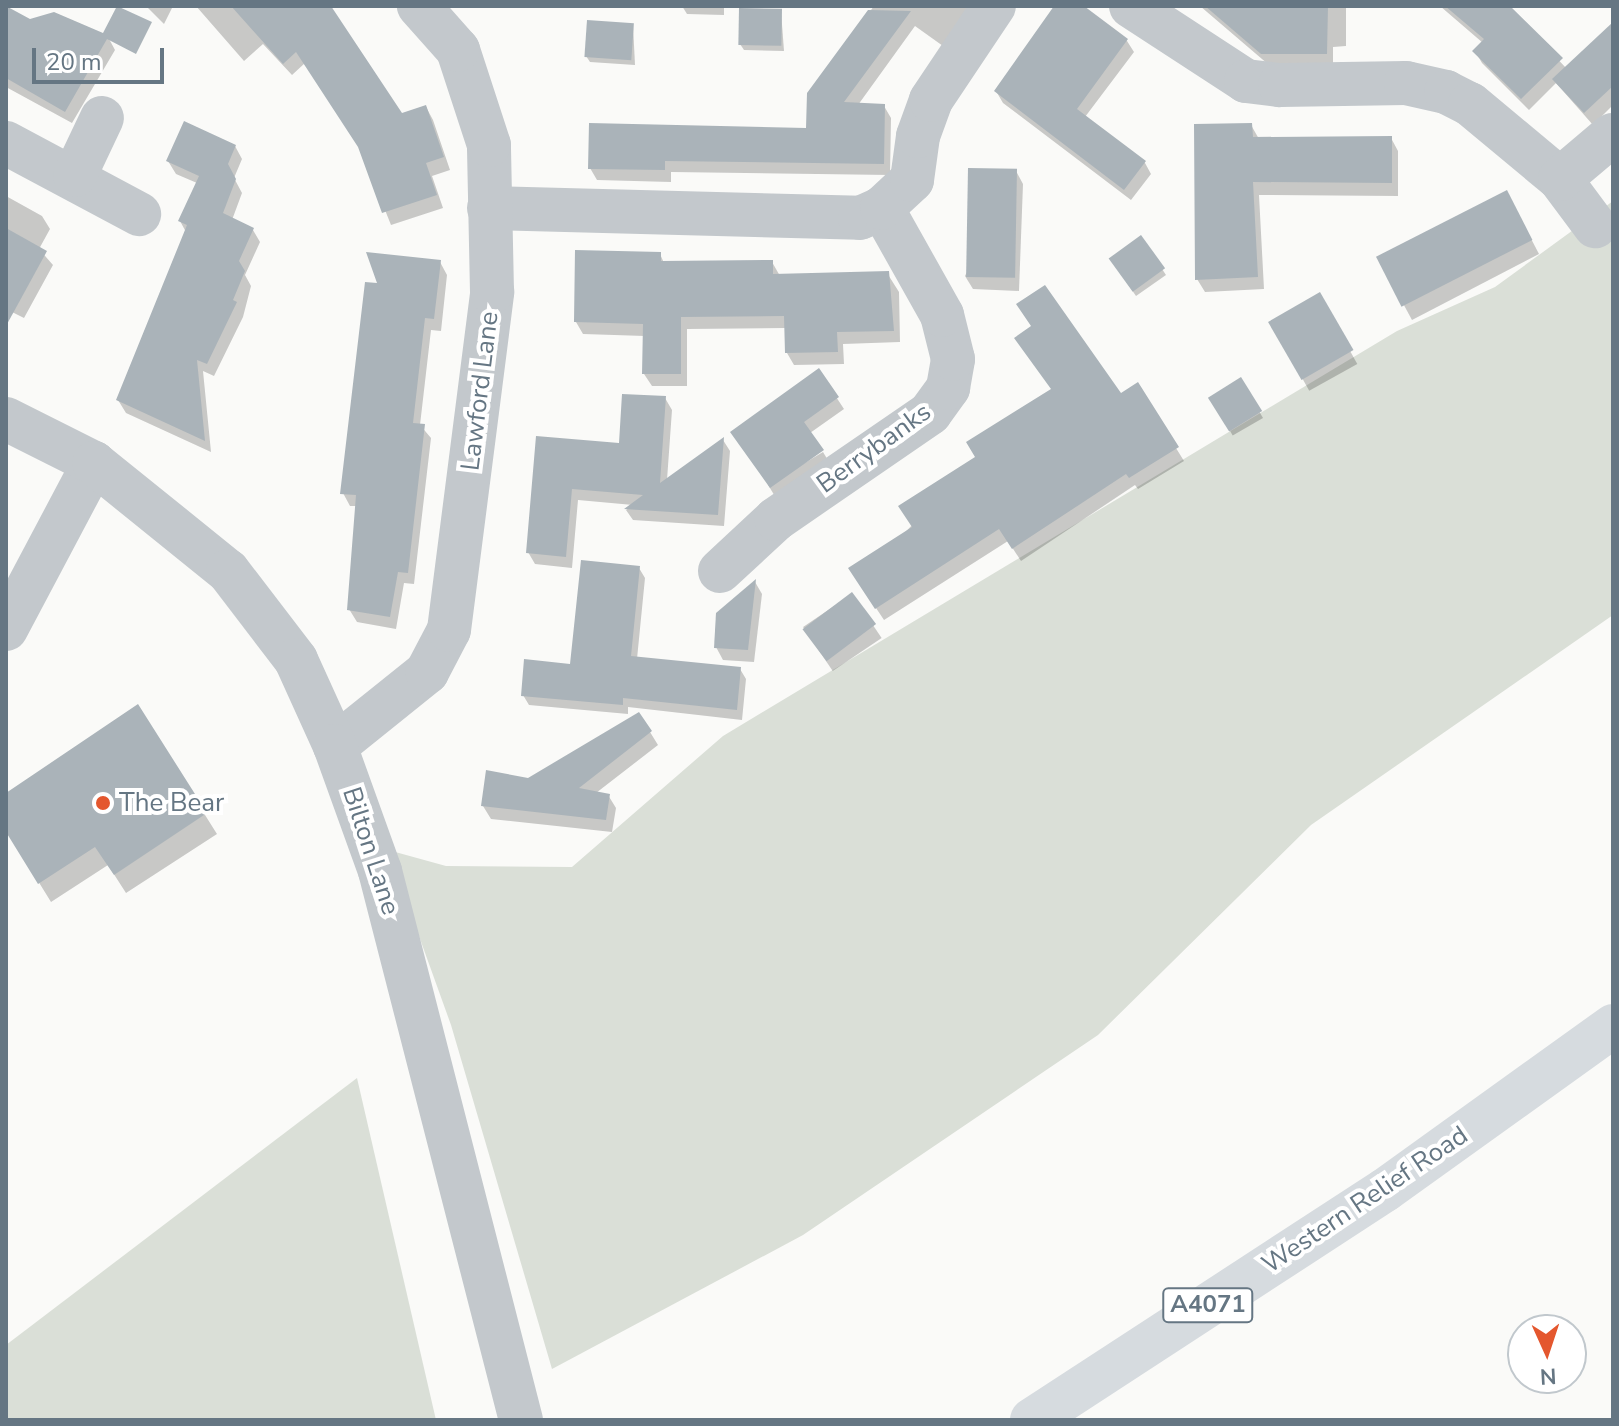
<!DOCTYPE html>
<html>
<head>
<meta charset="utf-8">
<style>
  body { margin:0 }
  #map { position:relative; width:1619px; height:1426px; overflow:hidden; background:#fafaf8; font-family:"Nunito Sans",sans-serif }
  div>[style] { position:absolute }
  .green>* { inset:0; background:#dadfd7 }
  .shadow>* { inset:0; background:#0003; transform-origin:0 0 }
  .building>* { inset:0; background:#aab3b9; transform-origin:0 0 }
  .minor>* { height:44px; margin:-22px; padding:0 22px; transform-origin:22px; border-radius:22px; background:#c3c8cc }
  .tertiary>* { height:44px; margin:-22px; padding:0 22px; transform-origin:22px; border-radius:22px; background:#c3c8cc }
  .trunk>* { height:44px; margin:-22px; padding:0 22px; transform-origin:22px; border-radius:22px; background:#d6dbdf }
  .dots>* { width:22px; height:22px; translate:-50% -50%; box-sizing:border-box; border:4px solid #fff; border-radius:50% }
  span { translate:-50% -50%; white-space:nowrap; text-align:center; line-height:1.15; -webkit-text-stroke:8px #fff; paint-order:stroke }
  .shield-label span { padding:2px 6px; background:#fff; border:2px solid; border-radius:6px; -webkit-text-stroke-width:0 }
  .shield-label { font-size:24px; color:#657683; font-weight:700 }
  .street-label { font-size:26px; color:#657683 }
  .poi-label { font-size:26px; color:#657683 }
  .left { translate:0 -50%; text-align:left }
  .frame { position:absolute; inset:0; border:8px solid #657683; pointer-events:none }
  .north { position:absolute; left:1507px; top:1314px; width:80px; height:80px; box-sizing:border-box; background:#fff; border:2px solid #c1c8cd; border-radius:50%; rotate:177deg; font-size:22px; font-weight:700; line-height:32px; text-align:center; color:#657683 }
  .north::after { content:''; display:block; margin:auto; width:28px; height:36px; background:#e4572e; clip-path:polygon(50% 0,100% 100%,50% 72%,0 100%) }
  .scale { position:absolute; left:32px; top:48px; width:132px; height:36px; box-sizing:border-box; border:4px solid #657683; border-top:0; padding-left:10px; font-size:24px; line-height:28px; white-space:nowrap; color:#657683; -webkit-text-stroke:6px #fff; paint-order:stroke }
</style>
</head>
<body>
<div id="map">
  <div class="green">
    <div style="clip-path:polygon(1613px 201px,1613px 615px,1311px 825px,1098px 1035px,803px 1235px,552px 1369px,451px 1025px,388px 850px,446px 866px,572px 867px,723px 736px,1397px 331px,1495px 287px)"></div>
    <div style="clip-path:polygon(357px 1078px,436px 1420px,6px 1420px,6px 1345px)"></div>
  </div>
  <div class="shadow">
    <div style="clip-path:polygon(146px 6px,173px 6px,164px 24px)"></div>
    <div style="clip-path:polygon(196px 6px,328px 6px,401px 116px,426px 107px,433px 120px,450px 170px,432px 176px,443px 208px,391px 225px,361px 150px,305px 63px,292px 75px,263px 44px,244px 61px)"></div>
    <div style="clip-path:polygon(682px 6px,724px 6px,724px 15px,687px 14px)"></div>
    <div style="clip-path:polygon(874px 6px,970px 6px,943px 46px,915px 26px,858px 105px,884px 106px,891px 118px,890px 175px,671px 172px,671px 182px,597px 180px,590px 168px,808px 130px,809px 94px)"></div>
    <div style="clip-path:polygon(1057px 6px,1080px 6px,1127px 41px,1134px 52px,1085px 117px,1145px 163px,1151px 174px,1131px 200px,1003px 103px,996px 91px)"></div>
    <div style="clip-path:polygon(1200px 6px,1346px 6px,1346px 46px,1333px 47px,1333px 66px,1269px 65px)"></div>
    <div style="clip-path:polygon(1440px 6px,1508px 6px,1566px 68px,1613px 25px,1613px 105px,1593px 125px,1556px 83px,1529px 110px,1482px 63px,1475px 51px,1483px 43px)"></div>
    <div style="clip-path:polygon(6px 8px,30px 21px,108px 37px,115px 50px,72px 123px,6px 87px)"></div>
    <div style="clip-path:polygon(781px 11px,784px 51px,744px 50px,740px 44px)"></div>
    <div style="clip-path:polygon(633px 25px,635px 65px,590px 62px,586px 56px)"></div>
    <div style="clip-path:polygon(1251px 125px,1259px 139px,1391px 138px,1398px 151px,1398px 196px,1259px 195px,1264px 289px,1205px 292px,1197px 279px)"></div>
    <div style="clip-path:polygon(235px 146px,242px 159px,234px 178px,242px 193px,232px 220px,253px 230px,260px 242px,245px 275px,251px 286px,243px 317px,214px 376px,203px 371px,211px 452px,126px 413px,118px 400px,186px 232px,180px 221px,197px 183px,176px 174px,168px 161px)"></div>
    <div style="clip-path:polygon(1016px 171px,1023px 184px,1019px 291px,973px 289px,965px 276px)"></div>
    <div style="clip-path:polygon(6px 196px,42px 216px,50px 229px,39px 249px,53px 265px,24px 318px,6px 309px)"></div>
    <div style="clip-path:polygon(1514px 206px,1539px 254px,1412px 320px,1379px 259px)"></div>
    <div style="clip-path:polygon(1141px 237px,1166px 275px,1136px 296px,1114px 264px)"></div>
    <div style="clip-path:polygon(660px 254px,664px 263px,772px 262px,780px 276px,887px 273px,899px 292px,900px 342px,843px 344px,844px 364px,794px 365px,787px 353px,786px 328px,687px 329px,687px 386px,652px 386px,644px 374px,645px 336px,583px 334px,576px 322px)"></div>
    <div style="clip-path:polygon(440px 262px,447px 275px,441px 331px,431px 330px,420px 425px,431px 438px,414px 584px,404px 583px,396px 629px,357px 622px,349px 609px,357px 506px,350px 506px,343px 493px,380px 285px)"></div>
    <div style="left:1319px;top:295px;width:79px;height:55px;rotate:61deg"></div>
    <div style="clip-path:polygon(1032px 327px,1120px 395px,1137px 385px,1184px 461px,1138px 489px,1135px 485px,1021px 561px,1008px 541px,884px 620px,858px 581px,977px 458px,1052px 391px)"></div>
    <div style="clip-path:polygon(819px 371px,844px 409px,810px 433px,769px 486px)"></div>
    <div style="left:1241px;top:380px;width:44px;height:35px;rotate:60deg"></div>
    <div style="clip-path:polygon(665px 398px,672px 410px,667px 480px,723px 440px,730px 451px,724px 526px,633px 520px,626px 510px,633px 505px,578px 500px,572px 568px,535px 564px,528px 552px,538px 438px,621px 445px)"></div>
    <div style="left:823px;top:452px;width:12px;height:64px;rotate:59deg"></div>
    <div style="clip-path:polygon(639px 568px,645px 578px,637px 659px,740px 669px,746px 679px,742px 720px,628px 707px,628px 714px,529px 705px,523px 695px,572px 666px)"></div>
    <div style="clip-path:polygon(755px 582px,762px 594px,754px 662px,723px 660px,716px 647px)"></div>
    <div style="left:852px;top:594px;width:53px;height:59px;rotate:56deg"></div>
    <div style="clip-path:polygon(137px 707px,217px 834px,126px 893px,108px 865px,51px 902px,6px 829px)"></div>
    <div style="clip-path:polygon(650px 732px,658px 745px,596px 793px,608px 795px,616px 808px,612px 832px,491px 819px,483px 806px,529px 780px)"></div>
  </div>
  <div class="building">
    <div style="clip-path:polygon(6px 6px,30px 19px,54px 12px,103px 33px,117px 6px,152px 22px,136px 54px,107px 39px,65px 112px,6px 78px)"></div>
    <div style="clip-path:polygon(231px 6px,331px 6px,402px 113px,426px 105px,444px 157px,426px 163px,437px 195px,382px 213px,358px 147px,296px 52px,283px 64px)"></div>
    <div style="clip-path:polygon(1054px 6px,1084px 6px,1128px 39px,1077px 109px,1146px 161px,1124px 190px,994px 91px)"></div>
    <div style="clip-path:polygon(1205px 6px,1328px 6px,1327px 54px,1261px 54px)"></div>
    <div style="clip-path:polygon(1445px 6px,1510px 6px,1563px 58px,1521px 99px,1472px 51px,1484px 39px)"></div>
    <div style="left:739px;top:8px;width:43px;height:37px;rotate:1deg"></div>
    <div style="clip-path:polygon(868px 10px,911px 11px,844px 102px,885px 104px,884px 164px,665px 161px,665px 170px,588px 169px,589px 123px,806px 128px,807px 93px)"></div>
    <div style="left:587px;top:20px;width:47px;height:37px;rotate:4deg"></div>
    <div style="clip-path:polygon(1613px 22px,1613px 86px,1584px 113px,1552px 79px)"></div>
    <div style="clip-path:polygon(184px 121px,236px 145px,228px 164px,236px 179px,223px 213px,254px 228px,239px 261px,245px 271px,233px 300px,237px 302px,207px 364px,197px 360px,205px 441px,116px 400px,187px 225px,178px 221px,199px 176px,166px 161px)"></div>
    <div style="clip-path:polygon(1252px 123px,1253px 137px,1392px 136px,1392px 183px,1253px 182px,1258px 277px,1195px 280px,1194px 124px)"></div>
    <div style="left:968px;top:168px;width:49px;height:109px;rotate:1deg"></div>
    <div style="left:1507px;top:190px;width:56px;height:147px;rotate:63deg"></div>
    <div style="clip-path:polygon(6px 228px,47px 251px,6px 326px)"></div>
    <div style="left:1141px;top:235px;width:41px;height:40px;rotate:54deg"></div>
    <div style="clip-path:polygon(575px 250px,661px 252px,661px 261px,773px 260px,773px 274px,889px 271px,894px 331px,837px 332px,838px 352px,785px 353px,784px 316px,681px 317px,681px 374px,642px 374px,643px 324px,574px 322px)"></div>
    <div style="clip-path:polygon(366px 252px,441px 260px,434px 319px,425px 318px,413px 423px,425px 424px,408px 573px,398px 572px,390px 617px,347px 610px,356px 495px,340px 494px,365px 282px,377px 283px)"></div>
    <div style="clip-path:polygon(1045px 285px,1121px 393px,1138px 382px,1179px 447px,1129px 478px,1126px 474px,1012px 549px,999px 529px,875px 609px,848px 568px,912px 527px,898px 506px,975px 457px,966px 442px,1051px 389px,1014px 338px,1031px 326px,1016px 304px)"></div>
    <div style="left:1320px;top:292px;width:67px;height:60px;rotate:60deg"></div>
    <div style="clip-path:polygon(819px 368px,839px 397px,804px 422px,824px 450px,770px 488px,730px 432px)"></div>
    <div style="left:1241px;top:377px;width:40px;height:39px;rotate:58deg"></div>
    <div style="clip-path:polygon(622px 394px,666px 396px,660px 483px,724px 437px,718px 515px,624px 509px,643px 495px,572px 489px,566px 557px,526px 553px,536px 436px,619px 443px)"></div>
    <div style="clip-path:polygon(581px 560px,640px 566px,631px 656px,741px 667px,737px 710px,623px 698px,623px 705px,521px 696px,524px 659px,570px 664px)"></div>
    <div style="clip-path:polygon(756px 579px,748px 650px,714px 648px,716px 613px)"></div>
    <div style="left:852px;top:592px;width:40px;height:62px;rotate:53deg"></div>
    <div style="clip-path:polygon(138px 704px,207px 813px,114px 875px,95px 847px,38px 884px,6px 832px,6px 793px)"></div>
    <div style="clip-path:polygon(639px 712px,652px 731px,579px 788px,610px 794px,606px 820px,481px 806px,486px 770px,528px 778px)"></div>
  </div>
  <div class="minor">
    <div style="left:1131px;top:6px;width:137px;rotate:33.1deg"></div>
    <div style="left:1246px;top:81px;width:34px;rotate:7deg"></div>
    <div style="left:1280px;top:85px;width:126px;rotate:-0.9deg"></div>
    <div style="left:1406px;top:83px;width:41px;rotate:12.7deg"></div>
    <div style="left:1446px;top:92px;width:27px;rotate:27deg"></div>
    <div style="left:1470px;top:104px;width:117px;rotate:39.8deg"></div>
    <div style="left:1560px;top:179px;width:59px;rotate:53.3deg"></div>
    <div style="left:6px;top:143px;width:151px;rotate:28.1deg"></div>
    <div style="left:75px;top:175px;width:63px;rotate:-64.7deg"></div>
    <div style="left:1560px;top:179px;width:68px;rotate:-40.2deg"></div>
    <div style="left:489px;top:208px;width:371px;rotate:1.5deg"></div>
    <div style="left:860px;top:218px;width:24px;rotate:-24deg"></div>
    <div style="left:720px;top:571px;width:76px;rotate:-42.9deg"></div>
    <div style="left:776px;top:519px;width:187px;rotate:-34.5deg"></div>
    <div style="left:930px;top:413px;width:31px;rotate:-54deg"></div>
    <div style="left:948px;top:388px;width:29px;rotate:-80deg"></div>
    <div style="left:953px;top:359px;width:45px;rotate:-104deg"></div>
    <div style="left:942px;top:315px;width:123px;rotate:-119.3deg"></div>
    <div style="left:882px;top:208px;width:41px;rotate:-43deg"></div>
    <div style="left:912px;top:180px;width:44px;rotate:-82.2deg"></div>
    <div style="left:918px;top:136px;width:38px;rotate:-70deg"></div>
    <div style="left:931px;top:100px;width:113px;rotate:-56.2deg"></div>
    <div style="left:6px;top:629px;width:188px;rotate:-62.1deg"></div>
    <div style="left:335px;top:746px;width:118px;rotate:-38.8deg"></div>
    <div style="left:427px;top:672px;width:47px;rotate:-62.4deg"></div>
    <div style="left:449px;top:630px;width:341px;rotate:-82.7deg"></div>
    <div style="left:492px;top:292px;width:147px;rotate:-91.2deg"></div>
    <div style="left:489px;top:145px;width:100px;rotate:-108.1deg"></div>
    <div style="left:458px;top:50px;width:59px;rotate:-131.6deg"></div>
  </div>
  <div class="tertiary">
    <div style="left:6px;top:419px;width:98px;rotate:26.6deg"></div>
    <div style="left:94px;top:463px;width:172px;rotate:38.9deg"></div>
    <div style="left:228px;top:571px;width:112px;rotate:52.6deg"></div>
    <div style="left:296px;top:660px;width:94px;rotate:65.6deg"></div>
    <div style="left:335px;top:746px;width:133px;rotate:70.2deg"></div>
    <div style="left:380px;top:871px;width:567px;rotate:75.6deg"></div>
  </div>
  <div class="trunk">
    <div style="left:1032px;top:1420px;width:421px;rotate:-33.1deg"></div>
    <div style="left:1385px;top:1190px;width:281px;rotate:-35.7deg"></div>
  </div>
  <div class="dots">
    <div style="left:103px;top:803px;background:#e4572e"></div>
  </div>
  <div class="shield-label">
    <span style="left:1208px;top:1305px">A4071</span>
  </div>
  <div class="street-label">
    <span style="left:480px;top:391px;rotate:-83deg">Lawford Lane</span>
    <span style="left:874px;top:448px;rotate:-36deg">Berrybanks</span>
    <span style="left:371px;top:851px;rotate:72deg">Bilton Lane</span>
    <span style="left:1365px;top:1200px;rotate:-34deg">Western Relief Road</span>
  </div>
  <div class="poi-label">
    <span class="left" style="left:119px;top:803px">The Bear</span>
  </div>
  <div class="frame"></div>
  <div class="north">N</div>
  <div class="scale">20 m</div>
</div>
</body>
</html>
